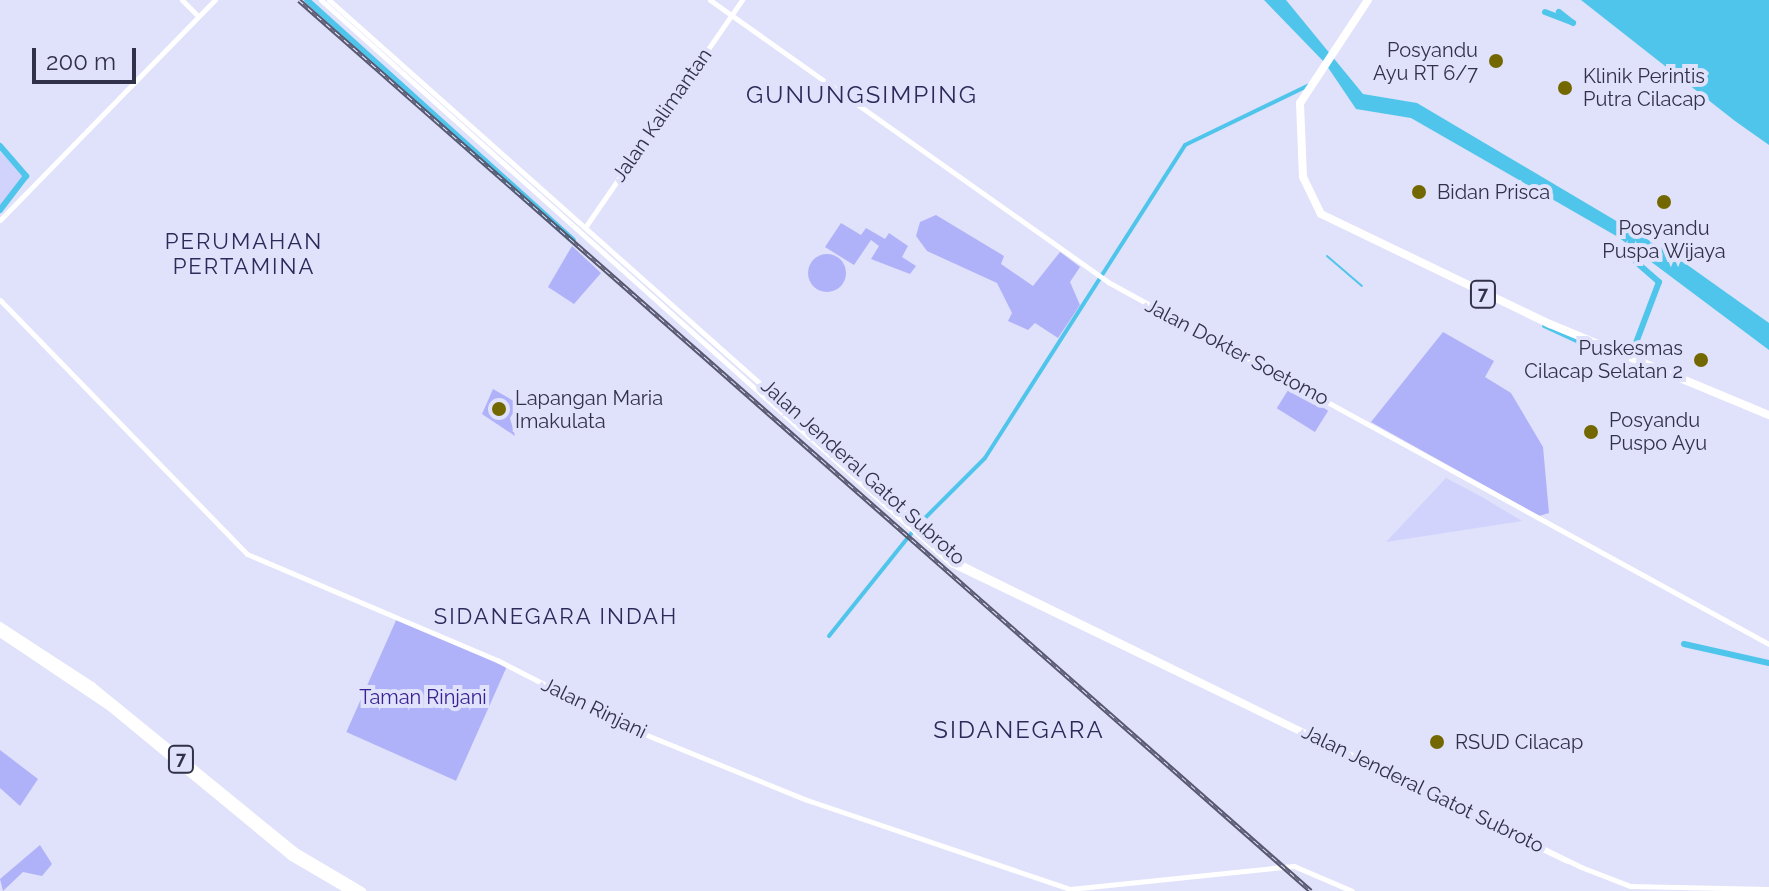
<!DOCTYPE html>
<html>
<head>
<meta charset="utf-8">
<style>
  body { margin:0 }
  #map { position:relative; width:1769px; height:891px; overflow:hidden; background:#e0e1fa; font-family:Raleway,sans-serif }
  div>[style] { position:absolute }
  .built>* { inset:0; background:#d1d3fc }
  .green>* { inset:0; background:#b0b2f9; transform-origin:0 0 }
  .round { border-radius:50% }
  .water>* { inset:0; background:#50c5eb }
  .stream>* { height:2px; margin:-1px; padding:0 1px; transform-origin:1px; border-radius:1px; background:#50c5eb }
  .canal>* { height:4px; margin:-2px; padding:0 2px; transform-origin:2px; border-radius:2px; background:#50c5eb }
  .river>* { height:6px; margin:-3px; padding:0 3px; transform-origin:3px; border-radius:3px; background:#50c5eb }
  .secondary>* { height:5px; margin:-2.5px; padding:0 2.5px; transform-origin:2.5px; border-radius:2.5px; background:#fff }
  .highway>* { height:8px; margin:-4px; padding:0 4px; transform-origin:4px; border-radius:4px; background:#fff }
  .rail>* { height:5px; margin-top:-2.5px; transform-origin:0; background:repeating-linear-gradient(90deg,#e0e1fa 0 6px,#57576f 0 12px); box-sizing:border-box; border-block:2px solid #57576f }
  .dots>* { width:22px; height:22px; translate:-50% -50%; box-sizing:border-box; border:4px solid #e0e1fa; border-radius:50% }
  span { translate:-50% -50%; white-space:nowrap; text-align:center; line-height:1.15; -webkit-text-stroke:8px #e0e1fa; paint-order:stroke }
  .shield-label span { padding:2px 6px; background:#e0e1fa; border:2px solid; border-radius:6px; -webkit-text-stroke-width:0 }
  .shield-label { font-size:18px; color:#313149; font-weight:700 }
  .poi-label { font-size:20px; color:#313149 }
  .right { translate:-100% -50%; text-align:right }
  .left { translate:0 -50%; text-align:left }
  .street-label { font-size:20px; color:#313149 }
  .park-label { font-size:20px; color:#382195 }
  .neighbourhood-label { font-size:22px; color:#2c2a5a; letter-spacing:2px }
  .quarter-label { font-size:24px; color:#2c2a5a; letter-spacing:2px }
  .scale { position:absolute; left:32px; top:48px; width:104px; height:36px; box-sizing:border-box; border:4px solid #313149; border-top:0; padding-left:10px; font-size:24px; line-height:28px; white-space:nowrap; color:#313149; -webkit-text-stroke:6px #e0e1fa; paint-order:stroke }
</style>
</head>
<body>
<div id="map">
  <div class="built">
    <div style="clip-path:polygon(0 152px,24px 176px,0 206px)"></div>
    <div style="clip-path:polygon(1446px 478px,1482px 497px,1522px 521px,1386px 542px)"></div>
  </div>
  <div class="green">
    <div style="clip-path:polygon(936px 215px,1004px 256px,1001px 264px,1033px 286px,1060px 252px,1080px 267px,1070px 282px,1080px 305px,1058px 338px,1035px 323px,1028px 330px,1008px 321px,1012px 313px,997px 283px,927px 251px,916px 236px,920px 222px)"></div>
    <div style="clip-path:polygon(841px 223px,861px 235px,866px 228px,885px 239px,889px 233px,908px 246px,902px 257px,916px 266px,910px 274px,871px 259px,879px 246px,871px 240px,854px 265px,825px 247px)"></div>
    <div style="clip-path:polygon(572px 246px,601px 273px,574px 304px,548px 287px)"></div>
    <div class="round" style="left:808px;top:254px;width:38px;height:38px"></div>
    <div style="clip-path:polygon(1443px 332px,1494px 361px,1485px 377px,1511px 393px,1543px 447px,1549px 513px,1539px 516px,1371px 422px)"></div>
    <div style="left:1290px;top:387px;width:45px;height:25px;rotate:32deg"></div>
    <div style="clip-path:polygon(493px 389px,519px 404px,510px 418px,515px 436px,482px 414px)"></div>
    <div style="left:398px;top:616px;width:120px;height:127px;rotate:24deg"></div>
    <div style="clip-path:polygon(0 750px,38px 779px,20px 806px,0 788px)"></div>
    <div style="clip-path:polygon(40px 845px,52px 864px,42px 876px,23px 872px,3px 891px,0 879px)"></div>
  </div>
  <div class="water">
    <div style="clip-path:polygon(1264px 0,1286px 0,1363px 94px,1417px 103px,1672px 254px,1769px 323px,1769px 350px,1618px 237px,1411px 118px,1356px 109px,1325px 63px)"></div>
    <div style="clip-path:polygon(1581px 0,1769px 0,1769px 145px,1735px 121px)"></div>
  </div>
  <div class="stream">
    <div style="left:1327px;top:256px;width:46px;rotate:40.6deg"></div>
  </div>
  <div class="canal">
    <div style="left:1544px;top:326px;width:69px;rotate:24.7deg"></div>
    <div style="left:919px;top:524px;width:93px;rotate:-45deg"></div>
    <div style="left:985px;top:458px;width:371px;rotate:-57.4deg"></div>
    <div style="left:1185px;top:145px;width:138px;rotate:-25.8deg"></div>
    <div style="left:829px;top:636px;width:134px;rotate:-51.3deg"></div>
  </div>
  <div class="river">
    <div style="left:307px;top:0;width:358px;rotate:42.1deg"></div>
    <div style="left:1545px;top:12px;width:30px;rotate:21deg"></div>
    <div style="left:1573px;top:23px;width:18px;rotate:-142deg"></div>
    <div style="left:0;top:146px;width:40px;rotate:49deg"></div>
    <div style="left:26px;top:176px;width:43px;rotate:127.4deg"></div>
    <div style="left:1631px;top:356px;width:79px;rotate:-69.3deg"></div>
    <div style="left:1659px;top:282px;width:30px;rotate:-139deg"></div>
    <div style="left:1684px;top:644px;width:87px;rotate:12.6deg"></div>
  </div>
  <div class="secondary">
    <div style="left:182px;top:0;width:23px;rotate:45deg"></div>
    <div style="left:321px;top:0;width:846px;rotate:41.84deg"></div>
    <div style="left:951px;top:564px;width:684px;rotate:25.74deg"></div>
    <div style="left:329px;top:0;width:850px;rotate:41.66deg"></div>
    <div style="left:964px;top:565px;width:687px;rotate:26.08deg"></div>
    <div style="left:1581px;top:867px;width:53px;rotate:21.2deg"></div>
    <div style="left:1630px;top:886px;width:139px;rotate:1.2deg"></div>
    <div style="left:710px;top:0;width:488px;rotate:35.3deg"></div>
    <div style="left:1108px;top:282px;width:754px;rotate:28.71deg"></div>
    <div style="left:0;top:220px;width:308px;rotate:-45.7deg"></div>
    <div style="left:586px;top:226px;width:275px;rotate:-55.4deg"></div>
    <div style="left:0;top:300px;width:354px;rotate:45.8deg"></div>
    <div style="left:247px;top:554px;width:272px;rotate:23deg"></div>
    <div style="left:497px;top:660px;width:152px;rotate:27.1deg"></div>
    <div style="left:632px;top:729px;width:189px;rotate:22.1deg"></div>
    <div style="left:807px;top:800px;width:278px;rotate:18.7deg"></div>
    <div style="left:1070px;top:889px;width:225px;rotate:-5.9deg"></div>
    <div style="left:1294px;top:866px;width:63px;rotate:23.3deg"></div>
  </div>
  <div class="highway">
    <div style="left:1368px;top:0;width:123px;rotate:123.4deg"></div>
    <div style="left:1300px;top:103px;width:74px;rotate:87.7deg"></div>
    <div style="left:1303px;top:177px;width:41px;rotate:64.1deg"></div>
    <div style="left:1321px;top:214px;width:254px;rotate:25.7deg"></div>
    <div style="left:1550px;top:324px;width:237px;rotate:22.6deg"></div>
    <div style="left:0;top:626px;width:110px;rotate:33.1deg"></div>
    <div style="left:92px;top:686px;width:261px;rotate:39.2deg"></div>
    <div style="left:294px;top:851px;width:79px;rotate:30.5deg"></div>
    <div style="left:0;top:633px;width:133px;rotate:33.9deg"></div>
    <div style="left:110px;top:707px;width:236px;rotate:39.5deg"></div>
    <div style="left:292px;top:857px;width:67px;rotate:30.4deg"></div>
  </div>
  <div class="rail">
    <div style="left:299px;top:0;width:1348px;rotate:41.36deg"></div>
  </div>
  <div class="dots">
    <div style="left:1496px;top:61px;background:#736800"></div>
    <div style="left:1565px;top:88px;background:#736800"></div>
    <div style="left:1419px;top:192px;background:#736800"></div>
    <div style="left:1664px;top:202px;background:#736800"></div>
    <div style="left:1701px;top:360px;background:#736800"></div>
    <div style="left:499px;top:409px;background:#736800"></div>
    <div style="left:1591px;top:432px;background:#736800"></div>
    <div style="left:1437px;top:742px;background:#736800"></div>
  </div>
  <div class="shield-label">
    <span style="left:1483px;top:294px">7</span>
    <span style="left:181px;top:759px">7</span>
  </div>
  <div class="poi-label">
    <span class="right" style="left:1478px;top:62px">Posyandu<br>Ayu RT 6/7</span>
    <span class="left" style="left:1583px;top:88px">Klinik Perintis<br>Putra Cilacap</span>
    <span class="left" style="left:1437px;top:192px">Bidan Prisca</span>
    <span style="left:1664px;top:240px">Posyandu<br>Puspa Wijaya</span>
    <span class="right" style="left:1683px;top:360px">Puskesmas<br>Cilacap Selatan 2</span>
    <span class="left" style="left:515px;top:410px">Lapangan Maria<br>Imakulata</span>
    <span class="left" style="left:1609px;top:432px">Posyandu<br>Puspo Ayu</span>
    <span class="left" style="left:1455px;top:742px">RSUD Cilacap</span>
  </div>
  <div class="street-label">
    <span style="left:662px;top:115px;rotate:-55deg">Jalan Kalimantan</span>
    <span style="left:1237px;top:352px;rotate:28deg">Jalan Dokter Soetomo</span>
    <span style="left:863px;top:472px;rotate:42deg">Jalan Jenderal Gatot Subroto</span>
    <span style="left:594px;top:708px;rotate:26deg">Jalan Rinjani</span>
    <span style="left:1423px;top:789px;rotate:26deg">Jalan Jenderal Gatot Subroto</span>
  </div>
  <div class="park-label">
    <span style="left:423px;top:697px">Taman Rinjani</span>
  </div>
  <div class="neighbourhood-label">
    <span style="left:244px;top:254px">PERUMAHAN<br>PERTAMINA</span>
    <span style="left:556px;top:617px">SIDANEGARA INDAH</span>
  </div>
  <div class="quarter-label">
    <span style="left:862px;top:95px">GUNUNGSIMPING</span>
    <span style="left:1019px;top:730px">SIDANEGARA</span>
  </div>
  <div class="scale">200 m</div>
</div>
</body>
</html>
